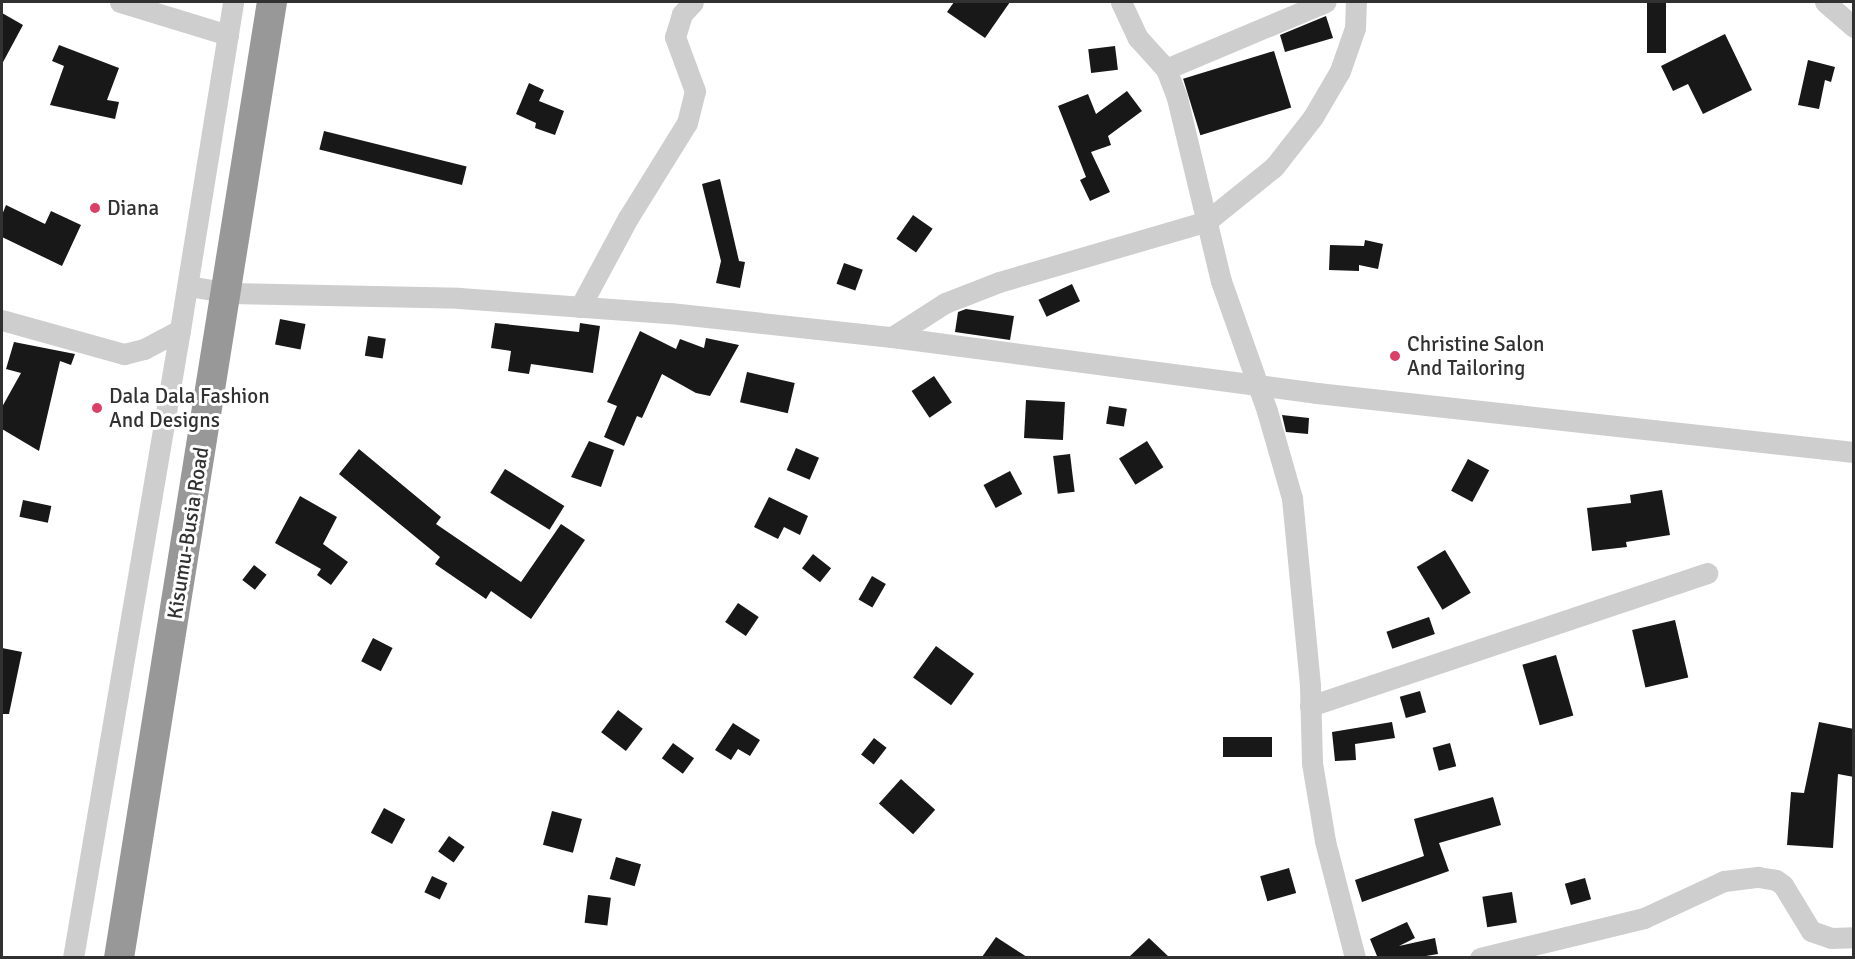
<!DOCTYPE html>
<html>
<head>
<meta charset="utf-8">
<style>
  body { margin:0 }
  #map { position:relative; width:1855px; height:959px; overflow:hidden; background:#fff; font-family:Signika,sans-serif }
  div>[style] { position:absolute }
  .building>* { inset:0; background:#181818; transform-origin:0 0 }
  .minor>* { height:21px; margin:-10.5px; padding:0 10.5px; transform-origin:10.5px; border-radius:10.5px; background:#cecece }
  .highway>* { height:30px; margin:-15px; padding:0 15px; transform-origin:15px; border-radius:15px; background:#989898 }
  .dots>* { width:16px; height:16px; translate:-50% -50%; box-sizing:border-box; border:3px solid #fff; border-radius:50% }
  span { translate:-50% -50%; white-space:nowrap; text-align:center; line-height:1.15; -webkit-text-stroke:6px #fff; paint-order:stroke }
  .poi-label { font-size:21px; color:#313131 }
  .left { translate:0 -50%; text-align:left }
  .street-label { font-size:21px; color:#313131 }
  .frame { position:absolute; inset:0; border:3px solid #313131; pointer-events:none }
</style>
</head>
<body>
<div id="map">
  <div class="building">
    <div style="clip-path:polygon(954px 2px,1010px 2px,985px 38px,947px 12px)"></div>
    <div style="left:1647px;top:2px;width:19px;height:51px"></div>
    <div style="clip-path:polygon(2px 13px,23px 25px,2px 64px)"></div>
    <div style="clip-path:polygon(1326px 16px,1333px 38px,1285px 52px,1280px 35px)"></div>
    <div style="clip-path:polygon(1725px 34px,1752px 90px,1703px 114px,1688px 84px,1673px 91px,1661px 66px)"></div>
    <div style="clip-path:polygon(59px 45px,119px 68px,107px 100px,119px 102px,115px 119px,50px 105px,64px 66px,52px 61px)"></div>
    <div style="left:1115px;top:46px;width:24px;height:27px;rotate:83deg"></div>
    <div style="left:1274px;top:51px;width:59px;height:95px;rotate:73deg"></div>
    <div style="clip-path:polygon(1808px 60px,1835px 67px,1831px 82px,1825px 80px,1819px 109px,1798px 105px)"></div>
    <div style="clip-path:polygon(529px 83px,544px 90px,539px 101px,564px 111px,555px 135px,535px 128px,536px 123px,516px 114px)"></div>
    <div style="clip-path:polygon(1127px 91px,1142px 111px,1108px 136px,1111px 145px,1091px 152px,1110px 192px,1090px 201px,1080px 180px,1086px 177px,1058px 106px,1088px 94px,1096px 114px)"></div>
    <div style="left:324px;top:131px;width:147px;height:19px;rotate:14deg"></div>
    <div style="clip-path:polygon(720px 179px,739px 261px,745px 262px,740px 288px,716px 283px,721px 261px,702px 184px)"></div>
    <div style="clip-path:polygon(6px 205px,45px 224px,51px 211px,81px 225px,62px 266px,2px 237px,2px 215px)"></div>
    <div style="left:913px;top:215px;width:24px;height:29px;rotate:35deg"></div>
    <div style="clip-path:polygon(1365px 240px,1383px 244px,1378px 269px,1359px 265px,1359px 271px,1329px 270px,1330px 245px,1364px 246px)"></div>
    <div style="left:844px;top:263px;width:20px;height:22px;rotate:20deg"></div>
    <div style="left:1072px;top:284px;width:19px;height:37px;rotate:65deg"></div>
    <div style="clip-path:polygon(966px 309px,1014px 316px,1010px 340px,955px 332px,958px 312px)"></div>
    <div style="left:280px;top:319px;width:26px;height:26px;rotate:11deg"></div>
    <div style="clip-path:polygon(495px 323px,579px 332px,580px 323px,600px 326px,593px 373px,531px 364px,529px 374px,508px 371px,511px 351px,491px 348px)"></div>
    <div style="clip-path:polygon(640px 331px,676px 349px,680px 339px,704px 348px,706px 338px,739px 345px,710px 396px,696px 393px,662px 374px,642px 418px,637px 416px,624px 446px,604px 437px,617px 406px,607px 402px)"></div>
    <div style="left:368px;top:336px;width:18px;height:20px;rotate:9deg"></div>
    <div style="clip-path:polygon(14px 342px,75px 354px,71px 365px,60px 361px,39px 451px,2px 429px,2px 407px,21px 373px,6px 369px)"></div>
    <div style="left:747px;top:372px;width:49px;height:31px;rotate:13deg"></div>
    <div style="left:934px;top:376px;width:32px;height:27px;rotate:56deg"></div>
    <div style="left:1026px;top:400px;width:39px;height:38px;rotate:3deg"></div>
    <div style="left:1109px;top:406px;width:18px;height:18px;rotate:9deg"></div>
    <div style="clip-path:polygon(1282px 415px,1309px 418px,1308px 434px,1286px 432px)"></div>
    <div style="clip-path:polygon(589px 441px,614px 450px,601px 487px,571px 477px)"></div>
    <div style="left:1147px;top:441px;width:31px;height:33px;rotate:58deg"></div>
    <div style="left:796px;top:448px;width:25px;height:24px;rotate:23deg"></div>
    <div style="clip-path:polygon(359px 449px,441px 517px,436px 524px,521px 582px,561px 524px,585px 540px,531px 619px,491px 591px,486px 599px,435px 564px,440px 557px,339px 474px)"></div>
    <div style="left:1070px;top:454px;width:38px;height:17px;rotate:83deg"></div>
    <div style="left:1468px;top:459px;width:24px;height:36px;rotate:28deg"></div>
    <div style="left:505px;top:469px;width:70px;height:28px;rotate:32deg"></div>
    <div style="left:1010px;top:471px;width:26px;height:30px;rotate:62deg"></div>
    <div style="clip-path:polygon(1662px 490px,1670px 535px,1626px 542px,1627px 547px,1592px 551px,1587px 508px,1631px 503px,1630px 495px)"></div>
    <div style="clip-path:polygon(300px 496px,337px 517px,323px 544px,348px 562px,331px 585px,317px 575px,321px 569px,275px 543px)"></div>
    <div style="clip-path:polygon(769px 497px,808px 516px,800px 535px,784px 527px,778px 539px,754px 527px)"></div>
    <div style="left:23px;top:500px;width:29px;height:17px;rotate:12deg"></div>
    <div style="left:1445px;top:550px;width:50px;height:33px;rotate:59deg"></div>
    <div style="left:813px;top:554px;width:23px;height:18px;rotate:38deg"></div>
    <div style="left:254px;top:565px;width:16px;height:19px;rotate:38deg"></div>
    <div style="left:872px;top:576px;width:16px;height:27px;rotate:30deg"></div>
    <div style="left:738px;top:603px;width:25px;height:23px;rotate:34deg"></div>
    <div style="left:1429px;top:617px;width:18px;height:45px;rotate:71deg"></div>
    <div style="left:1675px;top:620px;width:59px;height:44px;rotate:77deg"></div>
    <div style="left:373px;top:638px;width:22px;height:26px;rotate:27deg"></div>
    <div style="left:936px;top:646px;width:47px;height:39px;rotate:36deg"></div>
    <div style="clip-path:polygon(2px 648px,22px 652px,9px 714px,2px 714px)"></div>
    <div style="left:1556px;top:655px;width:63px;height:35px;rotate:74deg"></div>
    <div style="left:1420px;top:691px;width:22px;height:21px;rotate:74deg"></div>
    <div style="left:618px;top:710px;width:31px;height:28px;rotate:37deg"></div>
    <div style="clip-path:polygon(1392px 722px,1395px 738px,1355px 744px,1356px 760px,1335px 761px,1332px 732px)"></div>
    <div style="clip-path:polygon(1819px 722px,1854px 729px,1854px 777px,1838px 774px,1833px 848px,1787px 845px,1791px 792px,1804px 793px)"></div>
    <div style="clip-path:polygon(733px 723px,760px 740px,750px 756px,738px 749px,731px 760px,715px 750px)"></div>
    <div style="left:1223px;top:737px;width:49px;height:20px"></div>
    <div style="left:874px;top:738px;width:16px;height:21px;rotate:38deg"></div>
    <div style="left:673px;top:743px;width:26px;height:19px;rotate:36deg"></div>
    <div style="left:1450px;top:743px;width:24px;height:18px;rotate:75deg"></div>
    <div style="left:901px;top:779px;width:46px;height:33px;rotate:42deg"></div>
    <div style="clip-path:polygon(1493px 797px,1501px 825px,1439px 843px,1449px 871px,1362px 902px,1355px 880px,1424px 856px,1414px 819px)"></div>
    <div style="left:384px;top:808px;width:24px;height:28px;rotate:28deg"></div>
    <div style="left:552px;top:811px;width:31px;height:35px;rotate:15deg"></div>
    <div style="left:449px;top:836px;width:19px;height:19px;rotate:35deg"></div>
    <div style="left:616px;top:857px;width:26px;height:23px;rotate:16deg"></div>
    <div style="left:1289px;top:868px;width:26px;height:30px;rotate:74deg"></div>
    <div style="left:432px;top:876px;width:17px;height:18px;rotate:25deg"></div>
    <div style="left:1585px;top:878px;width:22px;height:21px;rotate:74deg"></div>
    <div style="left:1512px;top:892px;width:31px;height:30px;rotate:81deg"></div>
    <div style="left:588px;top:895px;width:23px;height:28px;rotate:7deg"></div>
    <div style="clip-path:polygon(1407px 922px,1415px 938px,1399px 946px,1435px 938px,1438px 954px,1420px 957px,1377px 956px,1370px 939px)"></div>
    <div style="clip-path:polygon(996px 937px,1027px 957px,982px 957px)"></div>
    <div style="clip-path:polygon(1149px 938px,1169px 957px,1129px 957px)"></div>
  </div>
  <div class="minor">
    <div style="left:120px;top:2px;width:113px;rotate:17deg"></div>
    <div style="left:1121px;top:2px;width:40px;rotate:65deg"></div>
    <div style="left:1138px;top:38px;width:42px;rotate:47.9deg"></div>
    <div style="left:1166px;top:69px;width:31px;rotate:69deg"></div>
    <div style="left:1177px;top:98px;width:188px;rotate:76.5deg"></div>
    <div style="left:1221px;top:281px;width:138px;rotate:70.5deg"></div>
    <div style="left:1267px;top:411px;width:91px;rotate:74deg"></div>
    <div style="left:1292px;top:498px;width:189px;rotate:84.5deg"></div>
    <div style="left:1310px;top:686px;width:77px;rotate:88.5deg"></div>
    <div style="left:1312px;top:763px;width:79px;rotate:80.5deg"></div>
    <div style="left:1325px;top:841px;width:121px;rotate:75.6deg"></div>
    <div style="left:1825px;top:2px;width:38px;rotate:41deg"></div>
    <div style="left:1166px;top:69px;width:173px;rotate:-22.8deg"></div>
    <div style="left:189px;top:286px;width:39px;rotate:10deg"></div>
    <div style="left:227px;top:293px;width:232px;rotate:1.2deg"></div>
    <div style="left:459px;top:298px;width:212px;rotate:4.1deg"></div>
    <div style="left:670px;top:313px;width:223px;rotate:6.2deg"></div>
    <div style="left:892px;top:337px;width:429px;rotate:7.5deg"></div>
    <div style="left:1317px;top:393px;width:540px;rotate:6.27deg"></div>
    <div style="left:580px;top:307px;width:101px;rotate:-61.7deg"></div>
    <div style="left:628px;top:218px;width:112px;rotate:-58.2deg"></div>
    <div style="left:687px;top:123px;width:33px;rotate:-76deg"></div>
    <div style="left:695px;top:91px;width:58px;rotate:-110.3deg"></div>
    <div style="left:675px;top:37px;width:24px;rotate:-73deg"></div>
    <div style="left:682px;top:14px;width:16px;rotate:-47deg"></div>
    <div style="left:2px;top:320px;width:127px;rotate:15.6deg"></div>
    <div style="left:124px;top:354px;width:21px;rotate:-14deg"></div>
    <div style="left:144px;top:349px;width:41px;rotate:-27.8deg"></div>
    <div style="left:180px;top:330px;width:332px;rotate:-80.8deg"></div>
    <div style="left:892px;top:337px;width:63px;rotate:-32.7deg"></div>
    <div style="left:945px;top:303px;width:58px;rotate:-21.3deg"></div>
    <div style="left:999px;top:282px;width:217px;rotate:-16.3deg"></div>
    <div style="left:1207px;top:221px;width:86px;rotate:-38.9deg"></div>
    <div style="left:1274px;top:167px;width:63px;rotate:-52deg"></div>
    <div style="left:1313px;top:117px;width:53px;rotate:-59.6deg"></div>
    <div style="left:1340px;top:71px;width:46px;rotate:-70.8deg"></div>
    <div style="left:1355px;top:28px;width:26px;rotate:-88deg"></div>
    <div style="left:1310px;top:706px;width:419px;rotate:-18.5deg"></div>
    <div style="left:73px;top:958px;width:637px;rotate:-80.33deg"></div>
    <div style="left:1480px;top:958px;width:169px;rotate:-13.7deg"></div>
    <div style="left:1644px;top:918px;width:88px;rotate:-24.8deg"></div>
    <div style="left:1724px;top:881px;width:34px;rotate:-7deg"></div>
    <div style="left:1758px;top:877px;width:18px;rotate:9deg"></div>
    <div style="left:1776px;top:880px;width:9px;rotate:36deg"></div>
    <div style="left:1783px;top:885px;width:54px;rotate:58.7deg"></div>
    <div style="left:1811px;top:931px;width:21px;rotate:19deg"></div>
    <div style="left:1831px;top:938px;width:23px;rotate:-2deg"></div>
  </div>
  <div class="highway">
    <div style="left:119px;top:958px;width:968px;rotate:-80.91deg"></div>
  </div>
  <div class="dots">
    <div style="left:95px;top:208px;background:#dc3f65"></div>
    <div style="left:1395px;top:356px;background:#dc3f65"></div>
    <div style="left:97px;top:408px;background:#dc3f65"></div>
  </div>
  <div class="poi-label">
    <span class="left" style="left:107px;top:208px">Diana</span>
    <span class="left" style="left:1407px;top:356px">Christine Salon<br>And Tailoring</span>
    <span class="left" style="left:109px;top:408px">Dala Dala Fashion<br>And Designs</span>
  </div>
  <div class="street-label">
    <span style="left:188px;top:533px;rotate:-81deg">Kisumu-Busia Road</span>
  </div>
  <div class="frame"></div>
</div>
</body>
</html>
